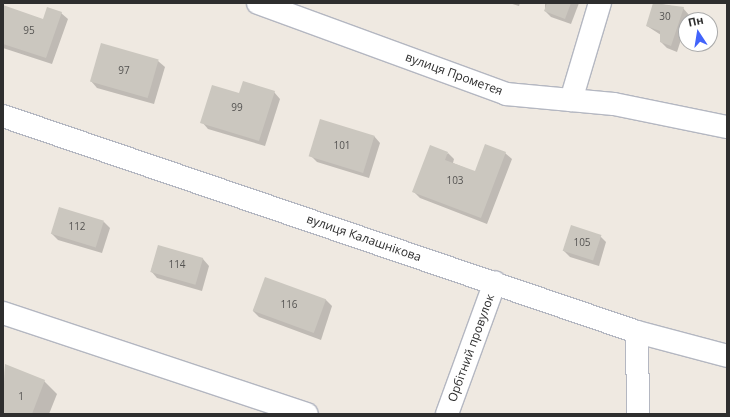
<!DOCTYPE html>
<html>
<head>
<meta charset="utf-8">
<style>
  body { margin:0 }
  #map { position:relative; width:730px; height:417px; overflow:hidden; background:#efe9e1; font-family:"Open Sans",sans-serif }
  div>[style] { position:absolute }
  .shadow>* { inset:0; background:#0003 }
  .building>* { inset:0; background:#cbc7bf; transform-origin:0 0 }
  .roads { filter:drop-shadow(1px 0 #b4b7c1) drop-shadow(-1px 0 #b4b7c1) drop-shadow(0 1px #b4b7c1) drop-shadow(0 -1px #b4b7c1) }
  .street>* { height:22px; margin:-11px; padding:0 11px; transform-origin:11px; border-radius:11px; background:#fff }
  .secondary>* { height:22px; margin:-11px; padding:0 11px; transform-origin:11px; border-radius:11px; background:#fff }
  span { translate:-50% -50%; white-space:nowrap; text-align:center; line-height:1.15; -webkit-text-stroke:3px #fff; paint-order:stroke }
  .number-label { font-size:10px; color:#555452 }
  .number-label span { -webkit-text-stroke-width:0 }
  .street-label { font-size:12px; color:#2e2e2e }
  .frame { position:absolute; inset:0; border:4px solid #2e2e2e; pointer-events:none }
  .north { position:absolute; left:678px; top:12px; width:40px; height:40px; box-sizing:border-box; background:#fff; border:1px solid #ababab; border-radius:50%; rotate:348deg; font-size:11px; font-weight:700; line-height:16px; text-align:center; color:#2e2e2e }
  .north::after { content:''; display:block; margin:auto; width:14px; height:18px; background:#4264fb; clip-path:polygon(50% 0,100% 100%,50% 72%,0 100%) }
</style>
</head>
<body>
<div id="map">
  <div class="shadow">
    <div style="clip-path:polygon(509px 3px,520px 3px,519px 6px)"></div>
    <div style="clip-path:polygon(545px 3px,579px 3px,571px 24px,551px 17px,545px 11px)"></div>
    <div style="clip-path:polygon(654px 3px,683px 8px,689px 15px,677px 52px,667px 48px,661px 42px,661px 35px,647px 26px)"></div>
    <div style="clip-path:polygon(3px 6px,44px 20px,61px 13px,68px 19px,52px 64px,3px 48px)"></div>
    <div style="clip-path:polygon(158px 61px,165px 67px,154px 104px,97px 88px,91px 81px)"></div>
    <div style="clip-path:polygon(274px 92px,280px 99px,265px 146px,208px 129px,202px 122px,240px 95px)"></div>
    <div style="clip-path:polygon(374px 136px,380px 143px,369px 178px,317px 162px,310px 155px)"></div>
    <div style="clip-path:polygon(448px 153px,454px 159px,453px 163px,475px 172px,505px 153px,512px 159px,487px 224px,420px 198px,413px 191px)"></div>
    <div style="clip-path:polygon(104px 222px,110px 228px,102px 253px,58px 240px,52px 234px)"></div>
    <div style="clip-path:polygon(600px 236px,606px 242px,599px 266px,570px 257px,564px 251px)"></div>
    <div style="clip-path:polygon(159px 246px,203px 259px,209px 266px,202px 291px,157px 278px,151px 271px)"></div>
    <div style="clip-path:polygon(266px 279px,326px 300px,332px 306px,321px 340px,259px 317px,253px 311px)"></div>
    <div style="clip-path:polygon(5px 366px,44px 381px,57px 394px,49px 414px,3px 414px)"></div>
  </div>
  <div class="building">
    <div style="clip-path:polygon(547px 3px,571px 3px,565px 19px,544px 11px)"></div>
    <div style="clip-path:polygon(653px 3px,684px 7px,671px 46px,660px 42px,660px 31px,646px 26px)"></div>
    <div style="clip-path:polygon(3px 5px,43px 19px,47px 7px,62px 12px,46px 58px,3px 44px)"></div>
    <div style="left:101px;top:43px;width:60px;height:40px;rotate:16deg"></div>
    <div style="clip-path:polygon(243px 81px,275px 91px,259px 141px,200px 123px,212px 85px,239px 93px)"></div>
    <div style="left:320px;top:119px;width:57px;height:39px;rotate:17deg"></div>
    <div style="clip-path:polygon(485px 144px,506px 152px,481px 218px,412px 192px,430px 145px,448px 152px,445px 160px,475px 171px)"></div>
    <div style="left:59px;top:207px;width:47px;height:28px;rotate:17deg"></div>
    <div style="left:571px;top:225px;width:32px;height:27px;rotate:18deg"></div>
    <div style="left:158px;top:245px;width:47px;height:28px;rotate:16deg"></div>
    <div style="left:265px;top:277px;width:65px;height:36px;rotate:20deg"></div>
    <div style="clip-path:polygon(5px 364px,45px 380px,32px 414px,3px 414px)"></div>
  </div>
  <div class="roads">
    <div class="street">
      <div style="left:258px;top:3px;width:264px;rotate:20.1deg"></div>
      <div style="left:506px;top:94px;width:108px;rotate:5.3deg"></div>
      <div style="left:614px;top:104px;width:115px;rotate:11.5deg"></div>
      <div style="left:571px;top:100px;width:101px;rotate:-73.4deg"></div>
      <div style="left:3px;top:313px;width:320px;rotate:18.4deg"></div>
      <div style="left:637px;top:332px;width:82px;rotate:89.3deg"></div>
      <div style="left:447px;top:414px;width:140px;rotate:-70deg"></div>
    </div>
    <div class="secondary">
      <div style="left:3px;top:116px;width:670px;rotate:18.81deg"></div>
      <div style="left:637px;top:332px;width:93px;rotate:14.9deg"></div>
    </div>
  </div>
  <div class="number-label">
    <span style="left:665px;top:17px">30</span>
    <span style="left:29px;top:31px">95</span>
    <span style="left:124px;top:71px">97</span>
    <span style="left:237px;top:108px">99</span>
    <span style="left:342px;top:146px">101</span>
    <span style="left:455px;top:181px">103</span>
    <span style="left:77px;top:227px">112</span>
    <span style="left:582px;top:243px">105</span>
    <span style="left:177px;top:265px">114</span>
    <span style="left:289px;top:305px">116</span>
    <span style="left:21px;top:397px">1</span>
  </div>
  <div class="street-label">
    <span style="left:454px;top:74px;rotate:20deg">вулиця Прометея</span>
    <span style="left:364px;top:238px;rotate:19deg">вулиця Калашнікова</span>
    <span style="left:471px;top:348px;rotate:-70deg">Орбітний провулок</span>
  </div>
  <div class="frame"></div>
  <div class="north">Пн</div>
</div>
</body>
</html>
